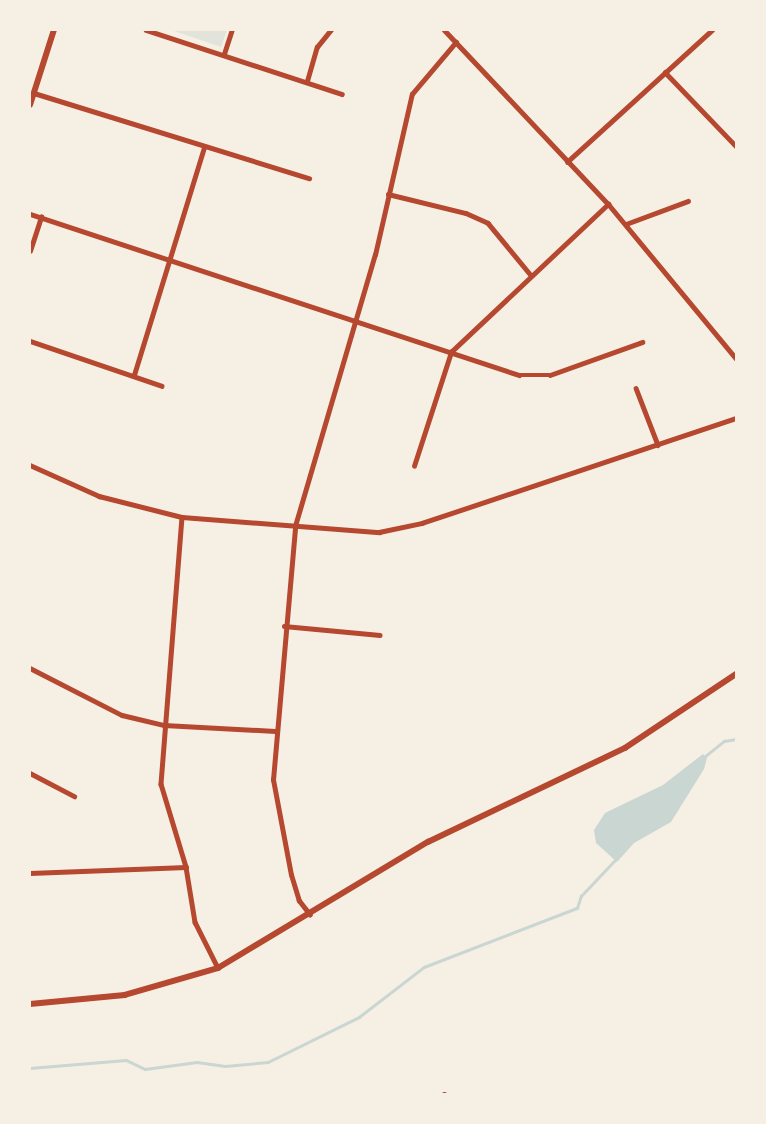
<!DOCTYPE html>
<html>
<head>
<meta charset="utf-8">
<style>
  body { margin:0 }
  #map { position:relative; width:766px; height:1124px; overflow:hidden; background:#f6efe4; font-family:"Public Sans",sans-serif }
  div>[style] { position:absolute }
  .green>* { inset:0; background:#e2e4dc }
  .water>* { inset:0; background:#c9d6d2 }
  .stream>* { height:2.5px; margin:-1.25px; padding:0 1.25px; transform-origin:1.25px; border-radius:1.25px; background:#c9d6d2 }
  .minor>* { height:4.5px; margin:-2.25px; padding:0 2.25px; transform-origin:2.25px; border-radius:2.25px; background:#b5482f }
  .tertiary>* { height:5px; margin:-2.5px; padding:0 2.5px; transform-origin:2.5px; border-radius:2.5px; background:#b5482f }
  .secondary>* { height:5.5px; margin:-2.75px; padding:0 2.75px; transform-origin:2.75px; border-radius:2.75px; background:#b5482f }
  span { translate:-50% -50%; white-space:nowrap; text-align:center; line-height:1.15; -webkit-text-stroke:4px #f6efe4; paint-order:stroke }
  .frame { position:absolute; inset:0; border:31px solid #f6efe4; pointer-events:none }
</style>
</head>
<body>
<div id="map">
  <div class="green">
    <div style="clip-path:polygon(171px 30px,227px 30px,221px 47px)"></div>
  </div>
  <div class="water">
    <div style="clip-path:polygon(703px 754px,707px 758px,704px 769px,671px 822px,634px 843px,617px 862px,596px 843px,594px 830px,605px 813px,663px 785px)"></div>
  </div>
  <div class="stream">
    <div style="left:703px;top:758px;width:27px;rotate:-39deg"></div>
    <div style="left:724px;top:741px;width:12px;rotate:-9deg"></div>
    <div style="left:30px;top:1068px;width:96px;rotate:-4.8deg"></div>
    <div style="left:126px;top:1060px;width:21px;rotate:25deg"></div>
    <div style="left:145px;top:1069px;width:52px;rotate:-7.7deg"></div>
    <div style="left:197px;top:1062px;width:28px;rotate:8deg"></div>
    <div style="left:225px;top:1066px;width:43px;rotate:-5.3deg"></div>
    <div style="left:268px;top:1062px;width:102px;rotate:-26.3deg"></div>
    <div style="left:359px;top:1017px;width:82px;rotate:-37.6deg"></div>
    <div style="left:424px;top:967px;width:164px;rotate:-21.1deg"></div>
    <div style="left:577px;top:908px;width:13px;rotate:-72deg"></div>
    <div style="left:581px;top:896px;width:51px;rotate:-46.6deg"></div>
  </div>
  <div class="minor">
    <div style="left:146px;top:30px;width:206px;rotate:18.1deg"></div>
    <div style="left:224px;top:54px;width:25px;rotate:-72deg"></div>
    <div style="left:665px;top:72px;width:103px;rotate:46.2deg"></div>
    <div style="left:307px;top:81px;width:35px;rotate:-74deg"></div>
    <div style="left:317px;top:47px;width:22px;rotate:-51deg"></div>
    <div style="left:34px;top:93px;width:288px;rotate:17.2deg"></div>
    <div style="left:567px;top:162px;width:196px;rotate:-42.3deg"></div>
    <div style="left:388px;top:194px;width:80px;rotate:13.7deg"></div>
    <div style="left:466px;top:213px;width:24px;rotate:24deg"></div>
    <div style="left:488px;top:223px;width:66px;rotate:50.5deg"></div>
    <div style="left:30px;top:214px;width:515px;rotate:18.22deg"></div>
    <div style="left:519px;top:375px;width:31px"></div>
    <div style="left:550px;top:375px;width:98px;rotate:-19.7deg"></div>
    <div style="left:626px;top:224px;width:66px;rotate:-20.4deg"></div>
    <div style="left:30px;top:251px;width:36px;rotate:-72deg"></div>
    <div style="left:30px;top:341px;width:139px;rotate:18.8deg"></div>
    <div style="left:134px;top:375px;width:238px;rotate:-72.9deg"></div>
    <div style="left:636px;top:388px;width:61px;rotate:68.9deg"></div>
    <div style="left:30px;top:465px;width:76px;rotate:24.2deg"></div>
    <div style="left:99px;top:496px;width:86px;rotate:14.2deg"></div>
    <div style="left:182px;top:517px;width:198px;rotate:4.4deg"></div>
    <div style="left:379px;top:532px;width:44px;rotate:-11.8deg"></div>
    <div style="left:422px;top:523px;width:331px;rotate:-18.5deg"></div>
    <div style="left:414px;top:466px;width:120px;rotate:-72deg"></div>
    <div style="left:451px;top:352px;width:216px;rotate:-43.3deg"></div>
    <div style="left:182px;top:517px;width:268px;rotate:94.5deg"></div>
    <div style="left:161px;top:784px;width:87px;rotate:73.2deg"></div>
    <div style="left:186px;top:867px;width:56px;rotate:80.7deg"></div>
    <div style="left:195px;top:922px;width:51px;rotate:63.4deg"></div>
    <div style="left:284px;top:626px;width:96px;rotate:5.4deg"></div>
    <div style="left:30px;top:668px;width:103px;rotate:27.1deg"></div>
    <div style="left:122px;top:715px;width:43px;rotate:13.4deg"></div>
    <div style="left:164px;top:725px;width:111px;rotate:3.1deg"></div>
    <div style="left:30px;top:773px;width:50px;rotate:27.6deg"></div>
    <div style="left:30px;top:873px;width:156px;rotate:-2.2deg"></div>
    <div style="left:310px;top:915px;width:18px;rotate:-128deg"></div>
    <div style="left:299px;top:901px;width:27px;rotate:-107deg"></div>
    <div style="left:291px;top:875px;width:97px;rotate:-100.7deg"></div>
    <div style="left:273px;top:780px;width:255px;rotate:-85deg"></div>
    <div style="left:295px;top:526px;width:283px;rotate:-73.6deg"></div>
    <div style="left:375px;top:255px;width:165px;rotate:-77.1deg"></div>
    <div style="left:412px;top:94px;width:68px;rotate:-49.8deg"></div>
    <div style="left:444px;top:1094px;width:1px"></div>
  </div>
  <div class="tertiary">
    <div style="left:444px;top:30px;width:239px;rotate:46.7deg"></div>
    <div style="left:608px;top:204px;width:201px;rotate:50.4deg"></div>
  </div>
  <div class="secondary">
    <div style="left:30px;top:105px;width:79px;rotate:-72.3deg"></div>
    <div style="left:30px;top:1004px;width:95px;rotate:-5.4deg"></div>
    <div style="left:125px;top:995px;width:97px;rotate:-16.2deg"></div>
    <div style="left:218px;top:968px;width:245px;rotate:-31deg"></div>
    <div style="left:428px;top:842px;width:218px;rotate:-25.5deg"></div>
    <div style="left:625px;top:748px;width:133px;rotate:-33.7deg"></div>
  </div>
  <div class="frame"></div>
</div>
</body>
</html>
